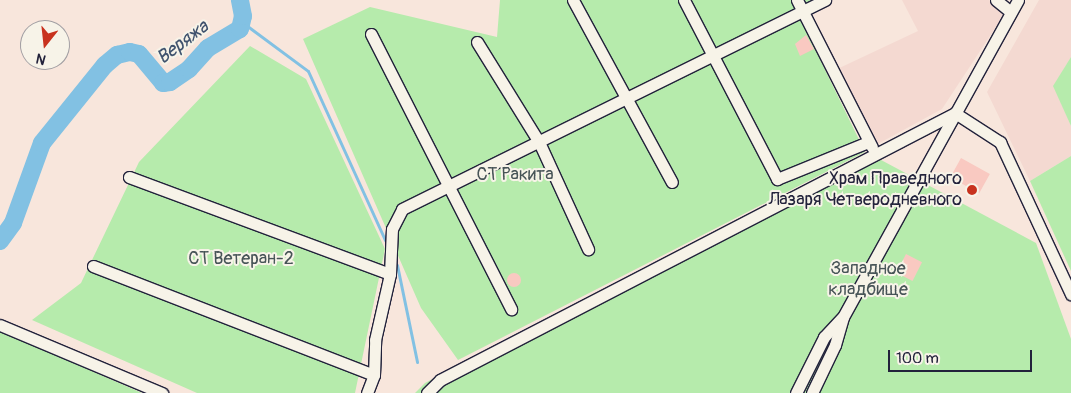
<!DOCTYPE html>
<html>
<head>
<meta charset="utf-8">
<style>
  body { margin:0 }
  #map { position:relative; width:1071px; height:393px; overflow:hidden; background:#f8e6dc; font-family:Pangolin,sans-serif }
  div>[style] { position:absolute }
  .built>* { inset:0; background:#f4d9d1 }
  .green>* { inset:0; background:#b6ebac }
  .stream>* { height:3px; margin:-1.5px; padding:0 1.5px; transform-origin:1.5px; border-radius:1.5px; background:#82c1e3 }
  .river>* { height:18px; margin:-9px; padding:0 9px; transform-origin:9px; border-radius:9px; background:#82c1e3 }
  .building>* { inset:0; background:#f9c9c1; transform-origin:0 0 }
  .round { border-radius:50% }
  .roads { filter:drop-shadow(1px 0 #22223b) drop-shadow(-1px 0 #22223b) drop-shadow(0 1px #22223b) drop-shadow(0 -1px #22223b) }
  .minor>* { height:11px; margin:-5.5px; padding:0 5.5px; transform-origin:5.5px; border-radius:5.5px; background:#f7f3e8 }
  .dots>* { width:14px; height:14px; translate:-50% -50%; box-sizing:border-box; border:2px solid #f7f3e8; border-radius:50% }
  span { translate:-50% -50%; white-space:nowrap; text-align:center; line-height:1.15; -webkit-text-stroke:4px #f7f3e8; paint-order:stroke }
  .park-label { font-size:18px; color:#475457 }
  .poi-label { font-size:18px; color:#22223b }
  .right { translate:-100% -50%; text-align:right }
  .water-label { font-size:19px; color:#3f526d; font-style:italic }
  .north { position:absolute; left:20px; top:20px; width:50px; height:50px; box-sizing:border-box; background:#f7f3e8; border:1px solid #a29fa3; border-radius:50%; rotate:196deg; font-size:14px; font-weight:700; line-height:20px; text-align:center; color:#22223b }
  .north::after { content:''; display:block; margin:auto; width:18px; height:22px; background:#c8321e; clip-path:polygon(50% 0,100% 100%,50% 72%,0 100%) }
  .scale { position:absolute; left:888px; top:350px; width:144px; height:22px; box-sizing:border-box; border:2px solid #22223b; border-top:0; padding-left:6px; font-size:15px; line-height:18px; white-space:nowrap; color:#22223b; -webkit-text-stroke:4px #f7f3e8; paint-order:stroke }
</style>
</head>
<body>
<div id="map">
  <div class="built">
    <div style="clip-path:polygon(902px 0,989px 0,1005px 13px,942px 109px,874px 146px,833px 71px,918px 31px)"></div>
    <div style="clip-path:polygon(1039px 0,1071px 0,1071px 57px,1054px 86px,1071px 126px,1071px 156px,1030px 181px,987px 92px)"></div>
  </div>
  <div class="green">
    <div style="clip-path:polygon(500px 0,815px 0,796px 10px,865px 152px,458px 360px,421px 308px,303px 39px,370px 7px,497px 37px)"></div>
    <div style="clip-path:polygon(250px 46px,306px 79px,385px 249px,355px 393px,197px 393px,32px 320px,81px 283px,139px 162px)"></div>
    <div style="clip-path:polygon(1071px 57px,1071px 126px,1053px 86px)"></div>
    <div style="clip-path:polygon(868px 153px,1036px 243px,1071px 339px,1071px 393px,415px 393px,425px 383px)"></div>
    <div style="clip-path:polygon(1071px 156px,1071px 271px,1030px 181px)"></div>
    <div style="clip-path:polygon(0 331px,142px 393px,0 393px)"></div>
  </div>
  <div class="stream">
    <div style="left:242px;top:22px;width:82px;rotate:36.6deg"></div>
    <div style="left:308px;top:71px;width:186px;rotate:65.5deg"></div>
    <div style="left:397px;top:265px;width:99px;rotate:78.3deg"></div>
  </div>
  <div class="river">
    <div style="left:0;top:241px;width:22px;rotate:-54deg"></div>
    <div style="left:13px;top:223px;width:85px;rotate:-70.1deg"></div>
    <div style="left:42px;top:143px;width:100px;rotate:-51.1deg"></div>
    <div style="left:105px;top:65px;width:16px;rotate:-40deg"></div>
    <div style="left:117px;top:55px;width:13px;rotate:-13deg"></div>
    <div style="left:130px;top:52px;width:9px;rotate:13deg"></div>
    <div style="left:139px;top:54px;width:38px;rotate:50deg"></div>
    <div style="left:163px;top:83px;width:7px;rotate:-8deg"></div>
    <div style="left:170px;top:82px;width:23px;rotate:-34deg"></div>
    <div style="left:189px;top:69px;width:28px;rotate:-48deg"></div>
    <div style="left:208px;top:48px;width:37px;rotate:-31deg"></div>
    <div style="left:240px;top:29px;width:13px;rotate:-77deg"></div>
    <div style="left:243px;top:16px;width:16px;rotate:-101deg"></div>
  </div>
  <div class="building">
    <div style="clip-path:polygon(806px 35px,814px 49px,800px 56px,795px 44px)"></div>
    <div style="left:961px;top:158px;width:33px;height:22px;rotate:29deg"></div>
    <div style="left:906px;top:254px;width:18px;height:21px;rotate:27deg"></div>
    <div class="round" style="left:507px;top:273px;width:14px;height:14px"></div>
  </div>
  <div class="roads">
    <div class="minor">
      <div style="left:573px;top:0;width:207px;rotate:61.5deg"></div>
      <div style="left:684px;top:0;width:202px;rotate:62.5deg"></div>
      <div style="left:777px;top:179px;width:98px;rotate:-22.1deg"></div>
      <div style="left:797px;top:0;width:165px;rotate:63deg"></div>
      <div style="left:996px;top:0;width:19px;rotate:39deg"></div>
      <div style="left:371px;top:34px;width:309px;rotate:63deg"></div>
      <div style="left:477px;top:42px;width:118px;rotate:58.2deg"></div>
      <div style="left:539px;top:142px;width:118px;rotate:65.4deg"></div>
      <div style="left:955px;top:113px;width:54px;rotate:32.8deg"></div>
      <div style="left:1000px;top:142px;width:168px;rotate:65deg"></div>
      <div style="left:129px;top:177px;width:278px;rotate:20.4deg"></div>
      <div style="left:93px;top:266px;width:301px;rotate:21.2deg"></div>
      <div style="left:0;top:325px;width:176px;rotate:22.8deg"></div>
      <div style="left:367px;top:393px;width:19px;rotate:-69deg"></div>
      <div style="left:374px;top:375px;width:35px;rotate:-88deg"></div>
      <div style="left:375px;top:340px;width:68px;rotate:-77.2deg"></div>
      <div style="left:390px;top:274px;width:45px;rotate:-87.5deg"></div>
      <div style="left:392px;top:229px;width:22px;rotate:-63deg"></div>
      <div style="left:402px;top:209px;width:472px;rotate:-26.3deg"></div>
      <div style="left:427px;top:393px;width:18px;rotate:-45deg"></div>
      <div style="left:440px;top:380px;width:580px;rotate:-27.4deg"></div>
      <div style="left:796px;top:393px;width:63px;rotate:-63.4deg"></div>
      <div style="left:824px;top:337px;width:26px;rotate:-47deg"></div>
      <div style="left:812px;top:393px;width:53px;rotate:-64.4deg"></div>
      <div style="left:835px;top:345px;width:29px;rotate:-74deg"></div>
      <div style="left:843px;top:317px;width:362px;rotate:-61.1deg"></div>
    </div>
  </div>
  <div class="dots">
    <div style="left:972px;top:190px;background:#c8321e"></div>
  </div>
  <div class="park-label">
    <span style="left:515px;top:175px">СТ Ракита</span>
    <span style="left:241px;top:259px">СТ Ветеран-2</span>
    <span style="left:868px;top:280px">Западное<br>кладбище</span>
  </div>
  <div class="poi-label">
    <span class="right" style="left:962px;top:190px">Храм Праведного<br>Лазаря Четверодневного</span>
  </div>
  <div class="water-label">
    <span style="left:183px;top:43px;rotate:-37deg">Веряжа</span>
  </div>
  <div class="north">N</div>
  <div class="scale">100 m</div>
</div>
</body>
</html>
